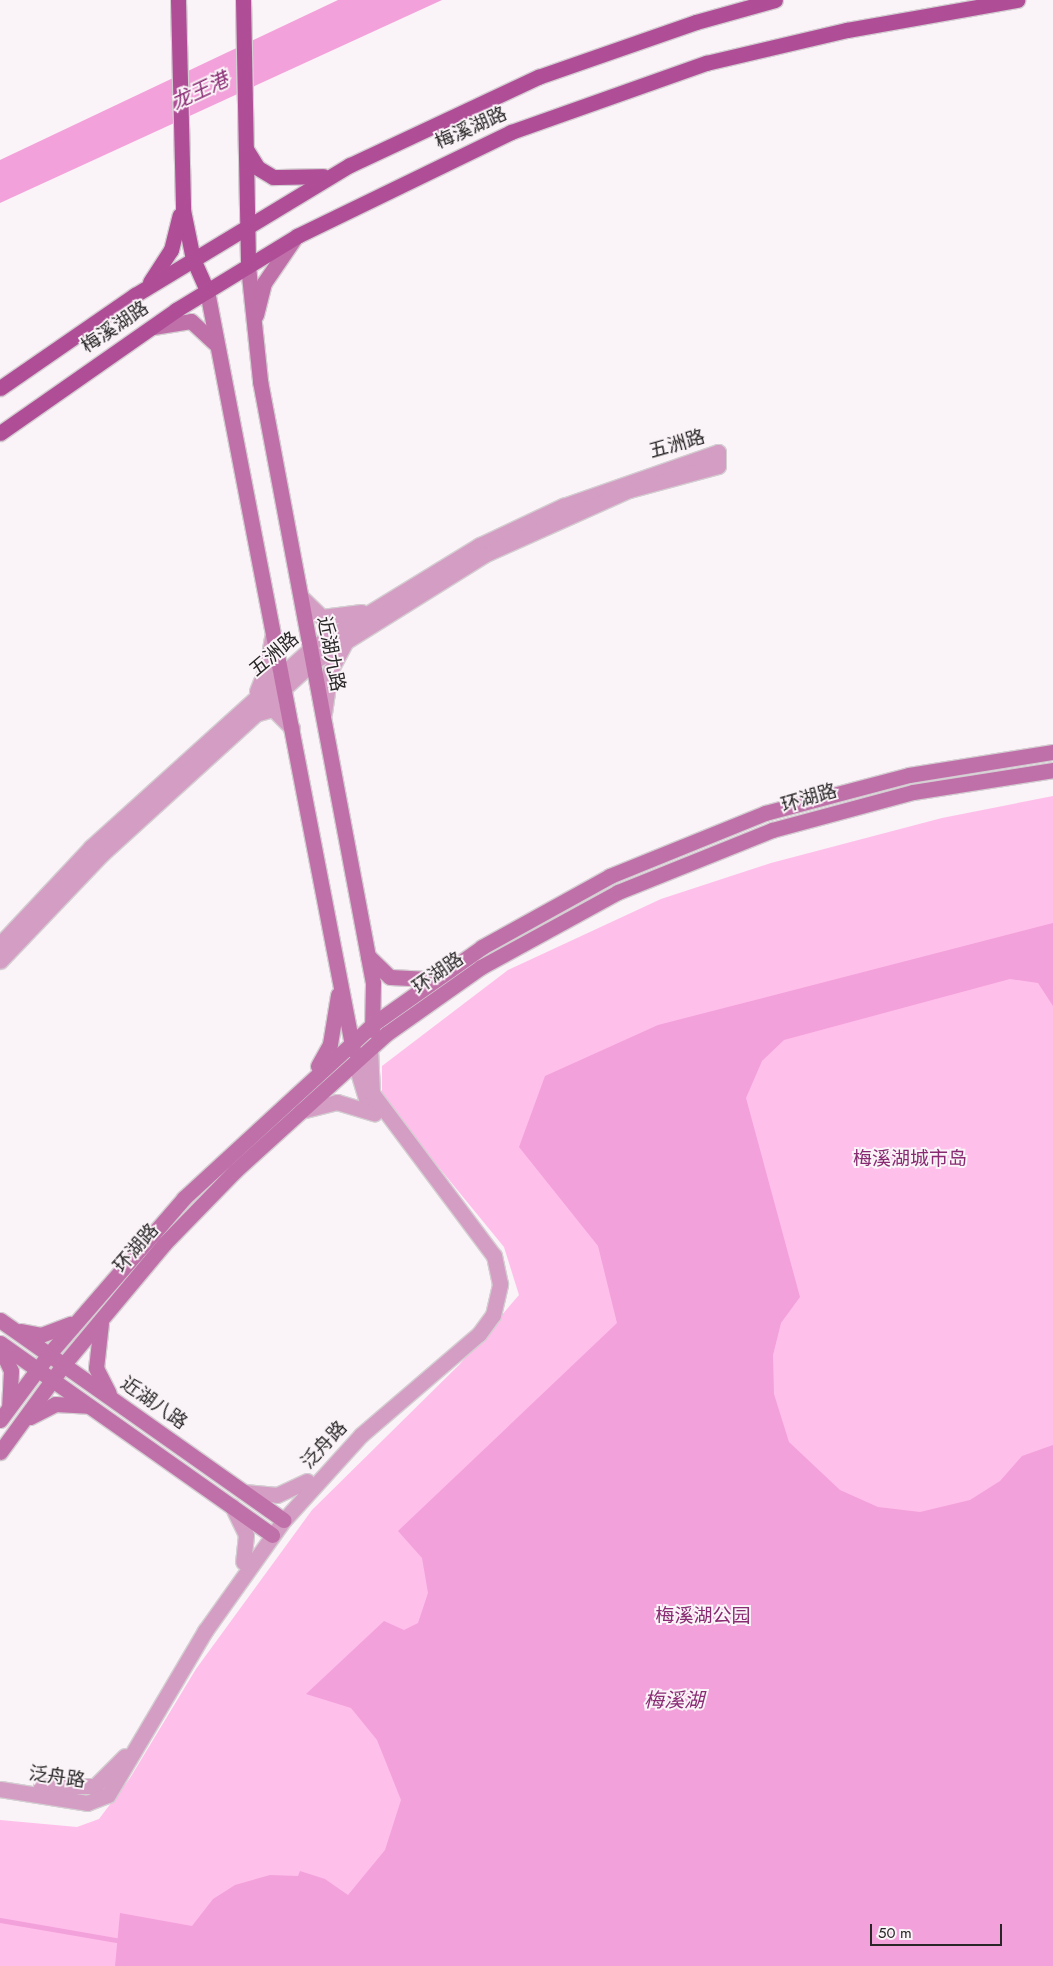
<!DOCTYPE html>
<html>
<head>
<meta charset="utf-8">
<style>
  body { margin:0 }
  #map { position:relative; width:1053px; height:1966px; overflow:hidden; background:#faf3f7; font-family:Jost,"Noto Sans SC",sans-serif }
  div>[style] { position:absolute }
  .green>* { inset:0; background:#ffbfeb }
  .water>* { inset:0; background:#f3a1da }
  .stream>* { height:5px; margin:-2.5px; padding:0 2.5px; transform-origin:2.5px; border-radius:2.5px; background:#f3a1da }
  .roads { filter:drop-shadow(1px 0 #d4ced2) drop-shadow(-1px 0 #d4ced2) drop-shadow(0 1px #d4ced2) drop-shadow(0 -1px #d4ced2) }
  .tertiary>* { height:15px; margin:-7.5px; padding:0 7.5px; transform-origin:7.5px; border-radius:7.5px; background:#d49dc3 }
  .secondary>* { height:15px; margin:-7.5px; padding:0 7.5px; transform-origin:7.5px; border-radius:7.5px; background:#c070a9 }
  .primary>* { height:15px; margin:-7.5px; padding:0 7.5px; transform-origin:7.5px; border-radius:7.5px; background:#af4e97 }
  span { translate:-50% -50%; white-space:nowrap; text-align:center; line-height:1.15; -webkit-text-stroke:4px #faf3f7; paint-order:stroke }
  .street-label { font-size:19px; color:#282627 }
  .park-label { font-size:19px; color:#882b72 }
  .water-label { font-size:20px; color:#892c74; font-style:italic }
  .scale { position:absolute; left:870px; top:1924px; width:132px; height:22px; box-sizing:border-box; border:2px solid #282627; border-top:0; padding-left:6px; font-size:15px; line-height:18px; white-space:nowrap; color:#282627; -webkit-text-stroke:4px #faf3f7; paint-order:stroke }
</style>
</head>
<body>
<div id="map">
  <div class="green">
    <div style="clip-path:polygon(1053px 796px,1053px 1966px,0 1966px,0 1820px,77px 1827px,99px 1819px,130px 1778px,196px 1669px,312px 1510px,459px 1365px,519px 1295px,504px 1247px,382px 1098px,382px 1066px,508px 970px,661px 899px,771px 863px,942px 818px)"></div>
  </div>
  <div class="water">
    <div style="clip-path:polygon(338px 0,442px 0,0 203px,0 160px)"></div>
    <div style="clip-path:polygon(1053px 923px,1053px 1006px,1038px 983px,1010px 979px,784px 1040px,762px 1061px,746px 1098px,800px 1297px,781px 1323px,773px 1355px,774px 1394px,789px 1442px,840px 1490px,878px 1507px,920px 1512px,970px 1500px,1000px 1481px,1022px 1456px,1053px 1445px,1053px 1966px,115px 1966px,120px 1913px,192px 1926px,213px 1899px,235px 1885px,270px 1875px,298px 1876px,300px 1871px,325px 1879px,348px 1895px,385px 1850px,401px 1800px,377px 1740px,351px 1708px,306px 1694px,384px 1621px,404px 1630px,418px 1623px,428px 1593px,422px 1558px,398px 1531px,617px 1323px,598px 1246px,519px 1147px,545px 1076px,658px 1025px)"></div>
  </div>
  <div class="stream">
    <div style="left:0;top:1920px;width:124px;rotate:9.8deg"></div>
  </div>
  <div class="roads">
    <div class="tertiary">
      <div style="left:301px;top:597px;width:29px;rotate:44deg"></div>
      <div style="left:322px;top:617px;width:40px;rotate:-7.1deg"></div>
      <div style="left:257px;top:691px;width:27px;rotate:-68deg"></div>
      <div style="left:267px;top:666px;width:29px;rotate:-80deg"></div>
      <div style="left:324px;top:713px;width:42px;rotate:-81.9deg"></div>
      <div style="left:330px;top:671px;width:32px;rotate:-62deg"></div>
      <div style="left:255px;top:714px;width:19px;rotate:-16deg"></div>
      <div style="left:273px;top:709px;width:27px;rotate:45deg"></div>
      <div style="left:0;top:944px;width:133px;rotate:-46.8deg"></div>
      <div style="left:91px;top:847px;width:295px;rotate:-42.1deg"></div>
      <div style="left:310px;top:649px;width:199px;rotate:-31.5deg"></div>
      <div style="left:480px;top:545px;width:92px;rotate:-25.2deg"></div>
      <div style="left:563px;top:506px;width:164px;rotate:-19.2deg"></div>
      <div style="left:718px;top:452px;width:14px;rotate:90deg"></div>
      <div style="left:718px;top:466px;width:92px;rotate:164.9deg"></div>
      <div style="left:629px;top:490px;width:159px;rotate:155.9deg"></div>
      <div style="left:484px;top:555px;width:202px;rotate:148deg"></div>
      <div style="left:313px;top:662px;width:287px;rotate:137.7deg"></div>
      <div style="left:101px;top:855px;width:146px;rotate:133.6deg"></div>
      <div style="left:355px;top:1062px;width:45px;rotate:73.2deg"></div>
      <div style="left:301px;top:1111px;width:37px;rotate:-14deg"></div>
      <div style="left:337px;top:1102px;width:39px;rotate:17deg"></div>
      <div style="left:244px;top:1492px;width:33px;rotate:5deg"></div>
      <div style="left:277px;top:1495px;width:33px;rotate:-25deg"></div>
      <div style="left:232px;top:1506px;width:32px;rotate:64deg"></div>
      <div style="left:246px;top:1535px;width:27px;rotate:96deg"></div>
      <div style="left:41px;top:1786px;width:54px"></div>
      <div style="left:95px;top:1786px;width:42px;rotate:-45deg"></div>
      <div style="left:0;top:1789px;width:88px;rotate:9.1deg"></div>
      <div style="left:87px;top:1803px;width:22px;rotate:-21deg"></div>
      <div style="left:108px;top:1795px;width:191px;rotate:-59.4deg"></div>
      <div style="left:205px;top:1631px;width:136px;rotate:-54.6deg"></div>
      <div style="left:284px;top:1520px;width:115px;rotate:-47.8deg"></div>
      <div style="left:361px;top:1435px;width:155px;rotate:-40.6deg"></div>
      <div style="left:479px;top:1334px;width:24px;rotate:-54deg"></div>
      <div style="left:493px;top:1315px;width:32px;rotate:-77deg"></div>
      <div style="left:500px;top:1284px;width:29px;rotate:-102deg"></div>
      <div style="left:494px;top:1256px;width:204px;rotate:-126.8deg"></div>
      <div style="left:372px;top:1093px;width:44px;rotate:-92.6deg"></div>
    </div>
    <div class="secondary">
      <div style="left:248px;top:266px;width:116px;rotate:84deg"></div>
      <div style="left:260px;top:381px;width:613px;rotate:79.37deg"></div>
      <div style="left:373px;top:983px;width:47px;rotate:91.2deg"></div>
      <div style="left:207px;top:291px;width:773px;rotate:79.11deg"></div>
      <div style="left:256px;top:315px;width:33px;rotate:-76deg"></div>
      <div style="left:264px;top:283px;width:53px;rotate:-55.7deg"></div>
      <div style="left:153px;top:327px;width:38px;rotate:-9deg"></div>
      <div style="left:191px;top:321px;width:35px;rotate:43deg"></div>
      <div style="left:368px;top:956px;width:30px;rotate:44deg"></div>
      <div style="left:390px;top:977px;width:34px;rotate:3deg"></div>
      <div style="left:424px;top:979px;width:12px;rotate:-20deg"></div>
      <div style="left:318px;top:1066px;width:25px;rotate:-61deg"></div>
      <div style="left:330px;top:1044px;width:50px;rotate:-80.7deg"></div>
      <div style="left:0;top:1320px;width:347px;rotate:35.2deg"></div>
      <div style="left:101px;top:1323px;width:45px;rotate:96.3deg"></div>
      <div style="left:96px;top:1368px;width:28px;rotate:63deg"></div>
      <div style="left:21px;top:1331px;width:20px;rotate:11deg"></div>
      <div style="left:41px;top:1335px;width:31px;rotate:-21deg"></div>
      <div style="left:0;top:1343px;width:333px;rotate:35.2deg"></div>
      <div style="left:0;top:1347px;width:26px;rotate:65deg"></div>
      <div style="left:11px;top:1371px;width:34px;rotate:93deg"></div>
      <div style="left:30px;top:1417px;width:28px;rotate:-27deg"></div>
      <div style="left:55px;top:1404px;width:33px;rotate:3deg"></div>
      <div style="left:0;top:1420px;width:82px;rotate:-53.4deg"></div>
      <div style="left:49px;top:1354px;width:206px;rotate:-49.1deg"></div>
      <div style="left:184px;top:1198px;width:257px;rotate:-42.6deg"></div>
      <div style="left:373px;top:1024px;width:133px;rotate:-35.2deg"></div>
      <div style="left:482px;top:947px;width:146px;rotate:-29deg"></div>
      <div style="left:610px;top:876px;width:167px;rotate:-22.1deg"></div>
      <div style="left:765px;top:813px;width:149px;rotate:-14.8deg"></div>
      <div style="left:909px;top:775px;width:146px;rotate:-9.1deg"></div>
      <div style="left:0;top:1452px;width:109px;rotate:-54deg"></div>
      <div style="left:64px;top:1364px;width:156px;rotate:-50.2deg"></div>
      <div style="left:164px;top:1244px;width:102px;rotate:-45.8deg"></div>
      <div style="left:235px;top:1171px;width:204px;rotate:-42.2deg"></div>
      <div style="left:386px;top:1034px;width:116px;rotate:-35.2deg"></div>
      <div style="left:481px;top:967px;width:156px;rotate:-28.7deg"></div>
      <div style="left:618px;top:892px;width:166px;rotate:-21.9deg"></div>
      <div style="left:772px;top:830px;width:146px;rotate:-15.1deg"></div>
      <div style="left:913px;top:792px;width:142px;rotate:-8.9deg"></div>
    </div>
    <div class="primary">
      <div style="left:178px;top:0;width:210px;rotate:88.6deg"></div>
      <div style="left:183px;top:210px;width:50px;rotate:78.5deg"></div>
      <div style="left:193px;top:259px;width:35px;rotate:66deg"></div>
      <div style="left:243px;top:0;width:266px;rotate:88.9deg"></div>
      <div style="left:246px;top:149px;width:22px;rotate:58deg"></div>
      <div style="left:258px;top:168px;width:17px;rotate:31deg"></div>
      <div style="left:273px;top:177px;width:50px;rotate:-1.1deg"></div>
      <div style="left:150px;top:282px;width:38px;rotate:-57deg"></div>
      <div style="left:171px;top:250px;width:36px;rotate:-76deg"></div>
      <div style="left:0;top:388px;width:164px;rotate:-34.6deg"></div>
      <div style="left:135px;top:295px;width:251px;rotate:-31.2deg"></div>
      <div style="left:350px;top:165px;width:208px;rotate:-25.1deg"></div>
      <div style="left:538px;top:77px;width:167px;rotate:-19.2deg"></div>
      <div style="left:696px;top:22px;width:82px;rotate:-15.6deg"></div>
      <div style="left:0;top:433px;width:215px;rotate:-34.9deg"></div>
      <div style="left:176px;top:310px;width:142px;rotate:-31.4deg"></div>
      <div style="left:297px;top:236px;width:238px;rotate:-25.9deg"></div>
      <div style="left:511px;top:132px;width:207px;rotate:-19.5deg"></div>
      <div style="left:706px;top:63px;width:145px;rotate:-13.2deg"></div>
      <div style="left:847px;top:30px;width:173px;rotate:-10deg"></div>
    </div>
  </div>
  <div class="street-label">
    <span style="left:471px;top:128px;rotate:-24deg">梅溪湖路</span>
    <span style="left:115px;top:327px;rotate:-34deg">梅溪湖路</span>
    <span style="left:677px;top:444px;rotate:-16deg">五洲路</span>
    <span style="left:274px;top:654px;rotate:-40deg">五洲路</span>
    <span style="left:331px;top:654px;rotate:79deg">近湖九路</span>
    <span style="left:809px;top:798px;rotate:-16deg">环湖路</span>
    <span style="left:438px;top:973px;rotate:-35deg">环湖路</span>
    <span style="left:136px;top:1248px;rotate:-49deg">环湖路</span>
    <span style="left:154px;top:1403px;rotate:35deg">近湖八路</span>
    <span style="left:324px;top:1445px;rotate:-47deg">泛舟路</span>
    <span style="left:57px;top:1777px;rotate:8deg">泛舟路</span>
  </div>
  <div class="park-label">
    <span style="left:910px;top:1159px">梅溪湖城市岛</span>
    <span style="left:703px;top:1616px">梅溪湖公园</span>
  </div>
  <div class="water-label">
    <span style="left:200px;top:91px;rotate:-25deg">龙王港</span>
    <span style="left:674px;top:1700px">梅溪湖</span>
  </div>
  <div class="scale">50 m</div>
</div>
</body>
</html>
